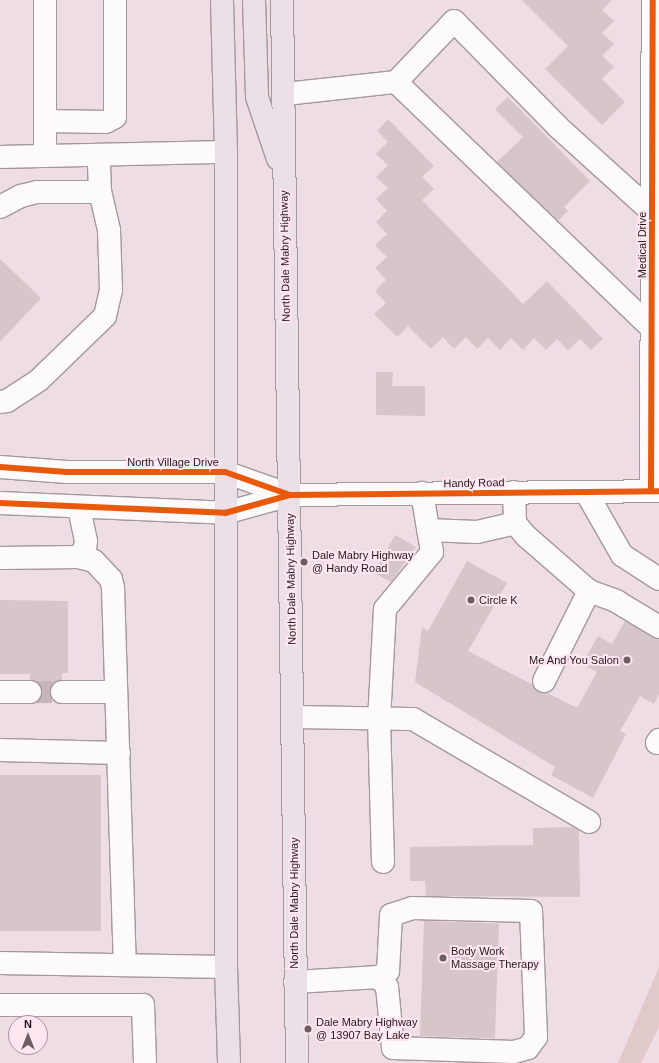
<!DOCTYPE html>
<html>
<head>
<meta charset="utf-8">
<style>
  body { margin:0 }
  #map { position:relative; width:659px; height:1063px; overflow:hidden; background:#eedde4; font-family:Helvetica,sans-serif }
  div>[style] { position:absolute }
  .green>* { inset:0; background:#e1c9ca }
  .building>* { inset:0; background:#d6c5c9; transform-origin:0 0 }
  .minor-tunnel>* { height:22px; margin-top:-11px; transform-origin:0; background:repeating-linear-gradient(90deg,#c5b6bc 0 22px,transparent 0 33px) }
  .roads { filter:drop-shadow(1px 0 #a4989d) drop-shadow(-1px 0 #a4989d) drop-shadow(0 1px #a4989d) drop-shadow(0 -1px #a4989d) }
  .minor>* { height:22px; margin:-11px; padding:0 11px; transform-origin:11px; border-radius:11px; background:#fcfafb }
  .major>* { height:22px; margin:-11px; padding:0 11px; transform-origin:11px; border-radius:11px; background:#ebe0e8 }
  .cycleway>* { height:6px; margin:-3px; padding:0 3px; transform-origin:3px; border-radius:3px; background:#e8590c }
  .dots>* { width:11px; height:11px; translate:-50% -50%; box-sizing:border-box; border:2px solid #ffe5f0; border-radius:50% }
  span { translate:-50% -50%; white-space:nowrap; text-align:center; line-height:1.15; -webkit-text-stroke:4px #ffe5f0; paint-order:stroke }
  .street-label { font-size:11px; color:#23181d }
  .poi-label { font-size:11px; color:#23181d }
  .left { translate:0 -50%; text-align:left }
  .right { translate:-100% -50%; text-align:right }
  .north { position:absolute; left:8px; top:1015px; width:40px; height:40px; box-sizing:border-box; background:#ffe5f0; border:1px solid #a7939c; border-radius:50%; rotate:0deg; font-size:11px; font-weight:700; line-height:16px; text-align:center; color:#23181d }
  .north::after { content:''; display:block; margin:auto; width:14px; height:18px; background:#6a5d63; clip-path:polygon(50% 0,100% 100%,50% 72%,0 100%) }
</style>
</head>
<body>
<div id="map">
  <div class="green">
    <div style="clip-path:polygon(659px 967px,659px 1027px,641px 1063px,618px 1063px)"></div>
  </div>
  <div class="building">
    <div style="clip-path:polygon(522px 0,612px 0,602px 10px,614px 21px,602px 33px,614px 44px,602px 56px,614px 67px,602px 79px,625px 102px,602px 125px,545px 69px,568px 46px)"></div>
    <div style="clip-path:polygon(508px 97px,590px 181px,564px 207px,568px 211px,558px 221px,497px 162px,523px 137px,495px 109px)"></div>
    <div style="clip-path:polygon(388px 119px,434px 166px,422px 177px,434px 189px,422px 200px,523px 304px,547px 281px,603px 339px,591px 350px,580px 339px,568px 350px,557px 339px,546px 350px,534px 338px,523px 350px,511px 338px,500px 350px,488px 338px,477px 349px,466px 337px,454px 349px,443px 337px,431px 349px,408px 326px,397px 337px,374px 314px,386px 303px,375px 291px,386px 280px,375px 268px,387px 257px,375px 245px,387px 234px,376px 222px,387px 211px,376px 199px,388px 188px,376px 177px,388px 165px,376px 154px,388px 142px,377px 131px)"></div>
    <div style="clip-path:polygon(0 259px,41px 298px,0 342px)"></div>
    <div style="clip-path:polygon(376px 372px,393px 372px,392px 386px,425px 386px,425px 416px,376px 415px)"></div>
    <div style="clip-path:polygon(395px 535px,416px 547px,391px 582px,374px 573px)"></div>
    <div style="clip-path:polygon(467px 561px,507px 583px,468px 651px,533px 685px,538px 692px,547px 693px,577px 708px,597px 672px,582px 664px,598px 636px,612px 644px,625px 621px,659px 639px,659px 694px,654px 704px,640px 696px,620px 731px,626px 734px,593px 798px,551px 775px,555px 767px,415px 682px,422px 627px,428px 631px)"></div>
    <div style="clip-path:polygon(0 600px,68px 601px,68px 673px,62px 673px,62px 680px,51px 685px,52px 699px,40px 699px,41px 686px,30px 680px,30px 674px,0 674px)"></div>
    <div style="left:101px;top:775px;width:156px;height:101px;rotate:90deg"></div>
    <div style="clip-path:polygon(573px 827px,579px 830px,580px 897px,426px 896px,425px 881px,410px 881px,410px 847px,533px 845px,533px 828px)"></div>
    <div style="left:424px;top:921px;width:75px;height:115px;rotate:2deg"></div>
  </div>
  <div class="minor-tunnel">
    <div style="left:30px;top:692px;width:32px"></div>
  </div>
  <div class="roads">
    <div class="minor">
      <div style="left:396px;top:82px;width:355px;rotate:43.9deg"></div>
      <div style="left:285px;top:94px;width:112px;rotate:-6.2deg"></div>
      <div style="left:396px;top:82px;width:84px;rotate:-46.4deg"></div>
      <div style="left:454px;top:21px;width:148px;rotate:45.5deg"></div>
      <div style="left:558px;top:127px;width:127px;rotate:42.1deg"></div>
      <div style="left:45px;top:121px;width:61px;rotate:0.9deg"></div>
      <div style="left:106px;top:122px;width:10px;rotate:-29deg"></div>
      <div style="left:115px;top:117px;width:117px;rotate:-90deg"></div>
      <div style="left:45px;top:156px;width:156px;rotate:-90deg"></div>
      <div style="left:0;top:157px;width:226px;rotate:-1.3deg"></div>
      <div style="left:0;top:207px;width:24px;rotate:-28deg"></div>
      <div style="left:21px;top:196px;width:16px;rotate:-14deg"></div>
      <div style="left:37px;top:192px;width:63px"></div>
      <div style="left:0;top:402px;width:7px;rotate:-8deg"></div>
      <div style="left:7px;top:401px;width:38px;rotate:-33deg"></div>
      <div style="left:39px;top:380px;width:92px;rotate:-44.1deg"></div>
      <div style="left:105px;top:316px;width:27px;rotate:-77deg"></div>
      <div style="left:111px;top:290px;width:60px;rotate:-91.9deg"></div>
      <div style="left:109px;top:230px;width:39px;rotate:-103deg"></div>
      <div style="left:100px;top:192px;width:37px;rotate:-92deg"></div>
      <div style="left:0;top:467px;width:67px;rotate:4.3deg"></div>
      <div style="left:67px;top:472px;width:158px"></div>
      <div style="left:225px;top:472px;width:69px;rotate:19.5deg"></div>
      <div style="left:651px;top:491px;width:491px;rotate:-89.8deg"></div>
      <div style="left:514px;top:492px;width:31px;rotate:88deg"></div>
      <div style="left:515px;top:523px;width:17px;rotate:50deg"></div>
      <div style="left:526px;top:536px;width:84px;rotate:41.1deg"></div>
      <div style="left:589px;top:591px;width:29px;rotate:20deg"></div>
      <div style="left:616px;top:601px;width:50px;rotate:31.2deg"></div>
      <div style="left:586px;top:492px;width:73px;rotate:60.3deg"></div>
      <div style="left:622px;top:555px;width:44px;rotate:33deg"></div>
      <div style="left:0;top:503px;width:225px;rotate:2.5deg"></div>
      <div style="left:225px;top:513px;width:67px;rotate:-15.5deg"></div>
      <div style="left:290px;top:495px;width:369px;rotate:-0.6deg"></div>
      <div style="left:428px;top:530px;width:49px;rotate:2.3deg"></div>
      <div style="left:477px;top:532px;width:39px;rotate:-13deg"></div>
      <div style="left:78px;top:557px;width:16px;rotate:14deg"></div>
      <div style="left:94px;top:561px;width:25px;rotate:47deg"></div>
      <div style="left:111px;top:579px;width:9px;rotate:77deg"></div>
      <div style="left:113px;top:588px;width:377px;rotate:88.2deg"></div>
      <div style="left:0;top:558px;width:78px;rotate:-0.7deg"></div>
      <div style="left:78px;top:557px;width:11px;rotate:-49deg"></div>
      <div style="left:85px;top:549px;width:8px;rotate:-83deg"></div>
      <div style="left:86px;top:541px;width:33px;rotate:-102deg"></div>
      <div style="left:544px;top:681px;width:101px;rotate:-63.4deg"></div>
      <div style="left:0;top:692px;width:30px"></div>
      <div style="left:62px;top:692px;width:52px"></div>
      <div style="left:293px;top:717px;width:120px;rotate:1deg"></div>
      <div style="left:413px;top:719px;width:204px;rotate:30.3deg"></div>
      <div style="left:657px;top:743px;width:4px;rotate:-56deg"></div>
      <div style="left:0;top:750px;width:119px;rotate:1.4deg"></div>
      <div style="left:383px;top:862px;width:142px;rotate:-91.6deg"></div>
      <div style="left:379px;top:720px;width:111px;rotate:-86.9deg"></div>
      <div style="left:385px;top:609px;width:74px;rotate:-50.5deg"></div>
      <div style="left:432px;top:552px;width:60px;rotate:-99.6deg"></div>
      <div style="left:0;top:963px;width:226px;rotate:1deg"></div>
      <div style="left:295px;top:982px;width:84px;rotate:-3.4deg"></div>
      <div style="left:379px;top:977px;width:11px;rotate:-34deg"></div>
      <div style="left:388px;top:971px;width:56px;rotate:-86.9deg"></div>
      <div style="left:391px;top:915px;width:22px;rotate:-18deg"></div>
      <div style="left:412px;top:908px;width:119px;rotate:1.4deg"></div>
      <div style="left:531px;top:911px;width:126px;rotate:87.7deg"></div>
      <div style="left:536px;top:1037px;width:14px;rotate:126deg"></div>
      <div style="left:528px;top:1048px;width:15px;rotate:164deg"></div>
      <div style="left:514px;top:1052px;width:121px;rotate:-178.1deg"></div>
      <div style="left:393px;top:1048px;width:61px;rotate:-95.6deg"></div>
      <div style="left:387px;top:987px;width:13px;rotate:-129deg"></div>
      <div style="left:0;top:1005px;width:143px"></div>
      <div style="left:143px;top:1005px;width:58px;rotate:88deg"></div>
    </div>
    <div class="major">
      <div style="left:222px;top:0;width:152px;rotate:88.5deg"></div>
      <div style="left:226px;top:152px;width:815px;rotate:90deg"></div>
      <div style="left:226px;top:967px;width:96px;rotate:88.2deg"></div>
      <div style="left:254px;top:0;width:97px;rotate:88.2deg"></div>
      <div style="left:257px;top:97px;width:65px;rotate:71.3deg"></div>
      <div style="left:282px;top:0;width:1063px;rotate:89.19deg"></div>
    </div>
  </div>
  <div class="cycleway">
    <div style="left:0;top:467px;width:67px;rotate:4.3deg"></div>
    <div style="left:67px;top:472px;width:158px"></div>
    <div style="left:225px;top:472px;width:69px;rotate:19.5deg"></div>
    <div style="left:651px;top:491px;width:491px;rotate:-89.8deg"></div>
    <div style="left:0;top:503px;width:225px;rotate:2.5deg"></div>
    <div style="left:225px;top:513px;width:67px;rotate:-15.5deg"></div>
    <div style="left:290px;top:495px;width:369px;rotate:-0.6deg"></div>
  </div>
  <div class="dots">
    <div style="left:304px;top:562px;background:#6a5d63"></div>
    <div style="left:471px;top:600px;background:#6a5d63"></div>
    <div style="left:627px;top:660px;background:#6a5d63"></div>
    <div style="left:443px;top:958px;background:#6a5d63"></div>
    <div style="left:308px;top:1029px;background:#6a5d63"></div>
  </div>
  <div class="street-label">
    <span style="left:642px;top:245px;rotate:-90deg">Medical Drive</span>
    <span style="left:285px;top:256px;rotate:-91deg">North Dale Mabry Highway</span>
    <span style="left:173px;top:462px">North Village Drive</span>
    <span style="left:474px;top:483px;rotate:-1deg">Handy Road</span>
    <span style="left:291px;top:579px;rotate:-91deg">North Dale Mabry Highway</span>
    <span style="left:294px;top:903px;rotate:-90deg">North Dale Mabry Highway</span>
  </div>
  <div class="poi-label">
    <span class="left" style="left:312px;top:562px">Dale Mabry Highway<br>@ Handy Road</span>
    <span class="left" style="left:479px;top:600px">Circle K</span>
    <span class="right" style="left:619px;top:660px">Me And You Salon</span>
    <span class="left" style="left:451px;top:958px">Body Work<br>Massage Therapy</span>
    <span class="left" style="left:316px;top:1029px">Dale Mabry Highway<br>@ 13907 Bay Lake</span>
  </div>
  <div class="north">N</div>
</div>
</body>
</html>
